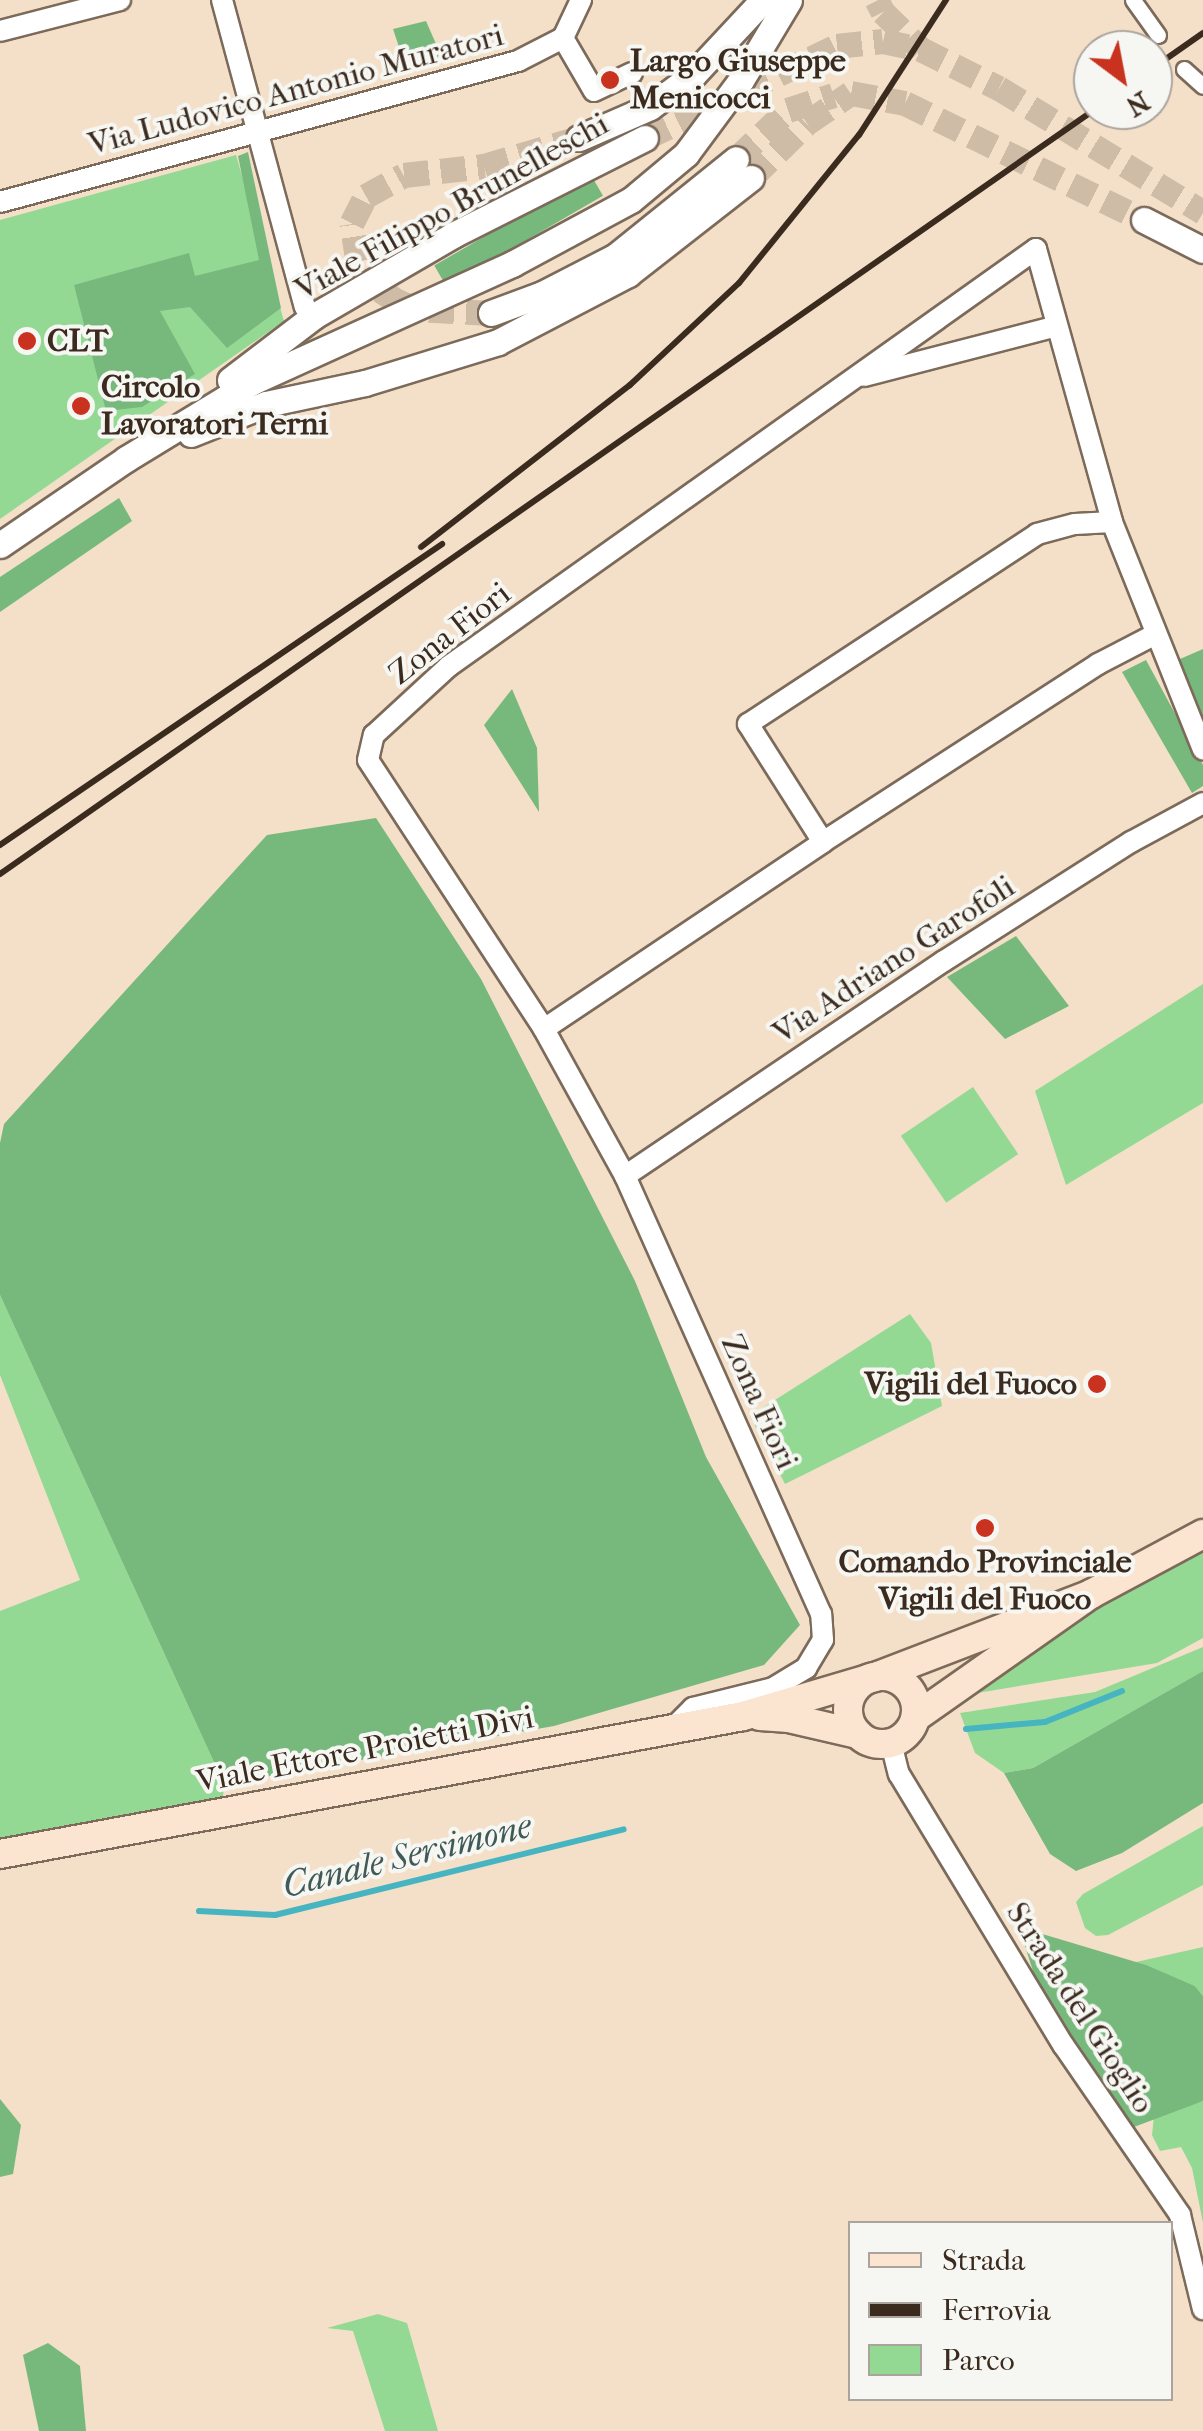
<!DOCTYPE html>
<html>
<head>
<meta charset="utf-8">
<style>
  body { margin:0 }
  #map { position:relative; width:1203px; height:2431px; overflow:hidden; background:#f4e0c8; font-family:"IM FELL French Canon",serif }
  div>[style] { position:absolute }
  .green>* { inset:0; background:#94d993; transform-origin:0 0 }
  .forest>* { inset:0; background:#77b97d; transform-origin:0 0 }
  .stream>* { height:6px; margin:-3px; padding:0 3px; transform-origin:3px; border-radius:3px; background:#46b4c1 }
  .tertiary-tunnel>* { height:25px; margin-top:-12.5px; transform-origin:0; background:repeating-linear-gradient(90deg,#cfbca6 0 25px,transparent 0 37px) }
  .roads { filter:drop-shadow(2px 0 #7c6a5a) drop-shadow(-2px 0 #7c6a5a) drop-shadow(0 2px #7c6a5a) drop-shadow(0 -2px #7c6a5a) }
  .pedestrian>* { height:15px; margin:-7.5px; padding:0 7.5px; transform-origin:7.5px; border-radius:7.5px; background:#fff }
  .minor>* { height:20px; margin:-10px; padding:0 10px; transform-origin:10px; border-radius:10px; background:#fff }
  .tertiary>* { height:25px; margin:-12.5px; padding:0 12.5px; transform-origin:12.5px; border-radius:12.5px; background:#fff }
  .secondary>* { height:28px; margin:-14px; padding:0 14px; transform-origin:14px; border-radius:14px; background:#fce5d0 }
  .secondary>.ring { margin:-14px; padding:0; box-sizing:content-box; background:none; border:28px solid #fce5d0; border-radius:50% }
  .rail>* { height:6px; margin:-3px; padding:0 3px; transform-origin:3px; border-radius:3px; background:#3b2a1e }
  .dots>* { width:28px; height:28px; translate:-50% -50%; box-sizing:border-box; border:5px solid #f6f6f2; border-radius:50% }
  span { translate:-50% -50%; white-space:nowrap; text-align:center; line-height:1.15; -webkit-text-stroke:8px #f6f6f2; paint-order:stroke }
  .poi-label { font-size:32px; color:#3b2a1e; font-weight:700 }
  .left { translate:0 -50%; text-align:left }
  .right { translate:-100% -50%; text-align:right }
  .street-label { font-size:32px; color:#3b2a1e }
  .water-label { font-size:35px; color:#3f5a57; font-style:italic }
  .legend { position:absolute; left:848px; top:2221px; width:325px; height:180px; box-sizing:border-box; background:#f6f6f2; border:2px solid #aba49d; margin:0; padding:12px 18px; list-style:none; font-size:30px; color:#3b2a1e }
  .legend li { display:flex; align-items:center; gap:20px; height:50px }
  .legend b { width:50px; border:2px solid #aba49d }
  .north { position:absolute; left:1073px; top:30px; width:100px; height:100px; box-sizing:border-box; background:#f6f6f2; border:2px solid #aba49d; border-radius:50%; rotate:148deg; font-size:28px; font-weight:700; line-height:40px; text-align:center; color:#3b2a1e }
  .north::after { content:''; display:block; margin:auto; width:35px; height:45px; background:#c8321e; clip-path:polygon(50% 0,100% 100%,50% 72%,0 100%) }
</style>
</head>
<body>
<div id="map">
  <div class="green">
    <div style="clip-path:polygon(236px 155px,284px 321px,0 519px,0 220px)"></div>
    <div style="clip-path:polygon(1203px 984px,1203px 1103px,1066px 1185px,1035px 1091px)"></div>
    <div style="left:973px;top:1087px;width:81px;height:87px;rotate:56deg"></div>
    <div style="clip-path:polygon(0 1295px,224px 1784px,223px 1798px,0 1838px,0 1611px,80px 1580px,0 1375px)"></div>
    <div style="clip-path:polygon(910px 1314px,931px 1343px,942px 1406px,785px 1484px,750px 1416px)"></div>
    <div style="clip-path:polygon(1203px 1542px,1203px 1638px,1157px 1663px,959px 1696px,1041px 1634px)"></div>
    <div style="clip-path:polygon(1203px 1647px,1203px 1671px,1033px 1768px,1004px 1773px,975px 1753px,960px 1713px,1095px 1692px)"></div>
    <div style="clip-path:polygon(1203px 1826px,1203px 1885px,1108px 1935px,1096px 1936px,1085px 1928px,1076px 1902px,1083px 1894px)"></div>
    <div style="clip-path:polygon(1203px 1947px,1203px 1996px,1195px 1986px,1136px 1962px)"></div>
    <div style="clip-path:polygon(1203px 2101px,1203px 2223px,1192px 2168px,1181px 2147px,1160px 2151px,1152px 2135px,1154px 2116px)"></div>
    <div style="clip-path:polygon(378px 2314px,407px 2323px,438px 2431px,385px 2431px,353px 2331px,327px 2328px)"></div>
  </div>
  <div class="forest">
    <div style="clip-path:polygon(426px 21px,444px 62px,407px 71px,393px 29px)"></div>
    <div style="clip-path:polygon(248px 152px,281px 308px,227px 348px,190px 307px,160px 311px,195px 374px,142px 407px,106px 411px,74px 285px,189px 253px,195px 276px,259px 260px,238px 156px)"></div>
    <div style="left:591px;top:175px;width:24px;height:181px;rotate:60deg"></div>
    <div style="clip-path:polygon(119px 498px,132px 521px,0 612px,0 577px)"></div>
    <div style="clip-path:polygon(1203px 649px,1203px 723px,1183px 681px,1180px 659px)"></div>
    <div style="clip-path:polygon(1146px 660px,1203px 765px,1203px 786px,1192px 793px,1122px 672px)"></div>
    <div style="clip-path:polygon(512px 689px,537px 748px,539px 812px,484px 725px)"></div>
    <div style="clip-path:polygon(376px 818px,481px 979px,635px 1281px,706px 1457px,800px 1625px,764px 1665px,554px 1726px,224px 1784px,0 1295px,0 1143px,4px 1124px,267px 835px)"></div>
    <div style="clip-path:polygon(1016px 936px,1069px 1006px,1005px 1039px,947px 977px)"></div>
    <div style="clip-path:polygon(1203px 1671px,1203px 1803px,1122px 1853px,1076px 1871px,1050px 1854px,1004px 1773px,1033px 1768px)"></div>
    <div style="clip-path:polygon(1019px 1927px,1146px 1965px,1195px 1986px,1203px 1996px,1203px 2101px,1134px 2127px,1038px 1987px)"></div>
    <div style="clip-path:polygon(0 2099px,21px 2125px,13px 2174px,0 2177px)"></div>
    <div style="clip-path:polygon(48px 2343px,80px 2366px,86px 2431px,39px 2431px,23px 2355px)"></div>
  </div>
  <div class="stream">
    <div style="left:966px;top:1729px;width:79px;rotate:-5.1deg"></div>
    <div style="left:1045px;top:1722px;width:83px;rotate:-21.9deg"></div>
    <div style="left:199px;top:1911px;width:76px;rotate:3deg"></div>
    <div style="left:275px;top:1915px;width:359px;rotate:-13.8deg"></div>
  </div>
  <div class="tertiary-tunnel">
    <div style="left:877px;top:0;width:13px;rotate:63deg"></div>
    <div style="left:883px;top:12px;width:53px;rotate:44.2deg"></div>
    <div style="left:921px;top:49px;width:87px;rotate:26.6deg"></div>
    <div style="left:999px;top:88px;width:239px;rotate:31.3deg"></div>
    <div style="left:645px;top:138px;width:213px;rotate:-25.6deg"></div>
    <div style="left:837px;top:46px;width:46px;rotate:-6.2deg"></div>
    <div style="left:883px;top:41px;width:39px;rotate:12deg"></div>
    <div style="left:736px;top:159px;width:71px;rotate:-43.3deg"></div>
    <div style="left:788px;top:110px;width:48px;rotate:-18.1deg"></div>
    <div style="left:751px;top:178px;width:78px;rotate:-44.5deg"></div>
    <div style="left:807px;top:123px;width:53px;rotate:-34.3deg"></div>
    <div style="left:851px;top:93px;width:55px;rotate:10.5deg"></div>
    <div style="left:905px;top:103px;width:266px;rotate:26.1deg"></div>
    <div style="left:491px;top:313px;width:75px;rotate:-176.9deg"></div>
    <div style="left:416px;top:309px;width:21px;rotate:-157deg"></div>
    <div style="left:397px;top:301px;width:20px;rotate:-147deg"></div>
    <div style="left:380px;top:290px;width:36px;rotate:-127deg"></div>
    <div style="left:358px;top:261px;width:38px;rotate:-99deg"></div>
    <div style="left:352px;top:223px;width:30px;rotate:-63deg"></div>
    <div style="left:366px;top:196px;width:43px;rotate:-28.9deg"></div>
    <div style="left:404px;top:175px;width:81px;rotate:-6.4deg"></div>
    <div style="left:484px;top:166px;width:99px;rotate:-16.4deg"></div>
  </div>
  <div class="roads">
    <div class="pedestrian">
      <div style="left:1133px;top:0;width:43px;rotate:54.5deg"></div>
      <div style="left:1184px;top:69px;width:25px;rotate:42deg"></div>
    </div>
    <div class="minor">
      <div style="left:222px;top:0;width:318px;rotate:74.9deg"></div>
      <div style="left:0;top:31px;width:124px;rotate:-14.5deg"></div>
      <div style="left:563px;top:38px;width:61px;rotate:59.7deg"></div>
      <div style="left:594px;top:91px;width:42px;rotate:-25.3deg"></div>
      <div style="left:0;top:202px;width:537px;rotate:-15.23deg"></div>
      <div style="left:518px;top:61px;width:51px;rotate:-27.1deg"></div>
      <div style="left:563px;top:38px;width:42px;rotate:-64.7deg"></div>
      <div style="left:864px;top:376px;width:199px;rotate:-14.5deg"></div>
      <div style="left:823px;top:842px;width:140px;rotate:-122.4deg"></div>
      <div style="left:748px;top:724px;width:346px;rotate:-33.3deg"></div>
      <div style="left:1037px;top:534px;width:39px;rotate:-15deg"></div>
      <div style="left:1075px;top:524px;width:37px;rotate:-3deg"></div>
      <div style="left:544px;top:1029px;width:336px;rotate:-33.8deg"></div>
      <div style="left:823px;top:842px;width:328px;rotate:-32.9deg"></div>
      <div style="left:1098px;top:664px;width:63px;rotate:-27.4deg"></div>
      <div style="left:625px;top:1176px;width:385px;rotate:-34deg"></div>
      <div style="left:944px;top:961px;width:222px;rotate:-32.5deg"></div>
      <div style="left:1131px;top:842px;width:82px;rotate:-28.4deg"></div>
      <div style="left:672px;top:1729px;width:30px;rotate:-45deg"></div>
      <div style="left:693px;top:1708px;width:82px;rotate:-14deg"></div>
      <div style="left:773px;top:1688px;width:39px;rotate:-31deg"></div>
      <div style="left:806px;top:1668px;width:33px;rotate:-59deg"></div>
      <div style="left:823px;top:1640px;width:26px;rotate:-94deg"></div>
      <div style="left:821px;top:1614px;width:480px;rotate:-114.1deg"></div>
      <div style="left:625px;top:1176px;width:168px;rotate:-118.9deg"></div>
      <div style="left:544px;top:1029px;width:321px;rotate:-123.2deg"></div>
      <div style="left:368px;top:760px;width:26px;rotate:-77deg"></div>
      <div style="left:374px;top:735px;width:102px;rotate:-42.6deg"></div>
      <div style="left:449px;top:666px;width:720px;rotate:-35.39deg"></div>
      <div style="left:1036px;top:249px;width:283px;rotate:74.4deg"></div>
      <div style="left:1112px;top:522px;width:245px;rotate:68.2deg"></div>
      <div style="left:891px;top:1743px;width:32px;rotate:76deg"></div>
      <div style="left:899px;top:1774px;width:318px;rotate:58.8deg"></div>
      <div style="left:1064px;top:2046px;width:205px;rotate:55.5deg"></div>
      <div style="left:1180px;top:2215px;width:97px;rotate:76.3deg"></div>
    </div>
    <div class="tertiary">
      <div style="left:579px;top:138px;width:77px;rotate:-23.6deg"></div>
      <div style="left:650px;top:107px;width:54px;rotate:-36.7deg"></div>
      <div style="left:693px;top:75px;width:103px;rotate:-47deg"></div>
      <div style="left:1144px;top:220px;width:66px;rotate:27deg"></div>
      <div style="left:491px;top:313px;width:54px;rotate:-20.4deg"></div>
      <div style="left:542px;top:294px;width:83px;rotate:-27.2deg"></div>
      <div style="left:616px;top:256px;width:154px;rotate:-38.9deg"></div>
      <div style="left:230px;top:380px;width:106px;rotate:-37.3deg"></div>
      <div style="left:314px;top:316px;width:161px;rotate:-30.2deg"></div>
      <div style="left:453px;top:235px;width:215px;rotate:-26.8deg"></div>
      <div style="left:191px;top:434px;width:81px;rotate:-21.8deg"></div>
      <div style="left:266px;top:404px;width:101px;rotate:-12deg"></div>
      <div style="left:365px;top:383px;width:139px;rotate:-17.1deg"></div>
      <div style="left:498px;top:342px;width:147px;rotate:-27.6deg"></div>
      <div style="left:628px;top:274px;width:156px;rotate:-38deg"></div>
      <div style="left:0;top:545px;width:153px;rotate:-34.3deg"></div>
      <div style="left:126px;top:459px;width:148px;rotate:-31.4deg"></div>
      <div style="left:252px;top:382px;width:286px;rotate:-24.4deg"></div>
      <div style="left:512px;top:264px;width:135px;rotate:-28.3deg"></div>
      <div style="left:631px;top:200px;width:72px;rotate:-39.9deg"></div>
      <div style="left:686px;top:154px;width:92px;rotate:-53.4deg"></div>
      <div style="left:741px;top:80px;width:93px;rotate:-59deg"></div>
    </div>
    <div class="secondary">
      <div class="ring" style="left:848px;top:1676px;width:40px;height:40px"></div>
      <div style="left:760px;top:1716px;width:29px;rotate:4deg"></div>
      <div style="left:789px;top:1718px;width:71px;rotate:13.1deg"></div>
      <div style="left:916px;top:1717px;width:214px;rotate:-35.1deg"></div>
      <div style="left:1091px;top:1594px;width:127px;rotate:-28.2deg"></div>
      <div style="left:0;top:1854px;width:756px;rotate:-10.52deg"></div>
      <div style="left:743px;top:1716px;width:138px;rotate:-16.5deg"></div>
      <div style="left:875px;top:1677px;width:231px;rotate:-21deg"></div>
    </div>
  </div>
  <div class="rail">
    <div style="left:1153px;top:68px;width:61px;rotate:-35deg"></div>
    <div style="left:421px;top:547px;width:264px;rotate:-37.8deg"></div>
    <div style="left:630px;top:385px;width:149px;rotate:-43.1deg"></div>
    <div style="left:739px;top:283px;width:191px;rotate:-51deg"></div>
    <div style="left:859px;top:135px;width:161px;rotate:-57.2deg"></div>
    <div style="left:0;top:845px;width:535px;rotate:-34.25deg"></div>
    <div style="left:0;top:874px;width:1334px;rotate:-34.93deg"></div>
  </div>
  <div class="dots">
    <div style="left:610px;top:80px;background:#c8321e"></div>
    <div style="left:27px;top:341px;background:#c8321e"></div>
    <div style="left:81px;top:406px;background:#c8321e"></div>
    <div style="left:1097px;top:1384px;background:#c8321e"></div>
    <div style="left:985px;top:1528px;background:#c8321e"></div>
  </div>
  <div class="poi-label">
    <span class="left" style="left:630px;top:80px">Largo Giuseppe<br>Menicocci</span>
    <span class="left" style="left:47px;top:341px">CLT</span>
    <span class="left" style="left:101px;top:406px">Circolo<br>Lavoratori Terni</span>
    <span class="right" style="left:1077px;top:1384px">Vigili del Fuoco</span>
    <span style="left:985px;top:1581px">Comando Provinciale<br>Vigili del Fuoco</span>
  </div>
  <div class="street-label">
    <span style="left:296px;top:90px;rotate:-15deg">Via Ludovico Antonio Muratori</span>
    <span style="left:452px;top:207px;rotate:-29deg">Viale Filippo Brunelleschi</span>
    <span style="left:450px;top:634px;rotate:-38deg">Zona Fiori</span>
    <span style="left:894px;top:960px;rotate:-33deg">Via Adriano Garofoli</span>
    <span style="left:759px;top:1402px;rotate:66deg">Zona Fiori</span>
    <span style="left:365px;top:1750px;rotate:-11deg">Viale Ettore Proietti Divi</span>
    <span style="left:1080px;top:2008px;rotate:57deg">Strada del Gioglio</span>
  </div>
  <div class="water-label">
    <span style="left:407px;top:1856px;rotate:-14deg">Canale Sersimone</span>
  </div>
  <ul class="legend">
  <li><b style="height:12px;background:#fce5d0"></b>Strada</li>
  <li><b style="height:12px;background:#3b2a1e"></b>Ferrovia</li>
  <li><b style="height:28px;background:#94d993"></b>Parco</li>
  </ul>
  <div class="north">N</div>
</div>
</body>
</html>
